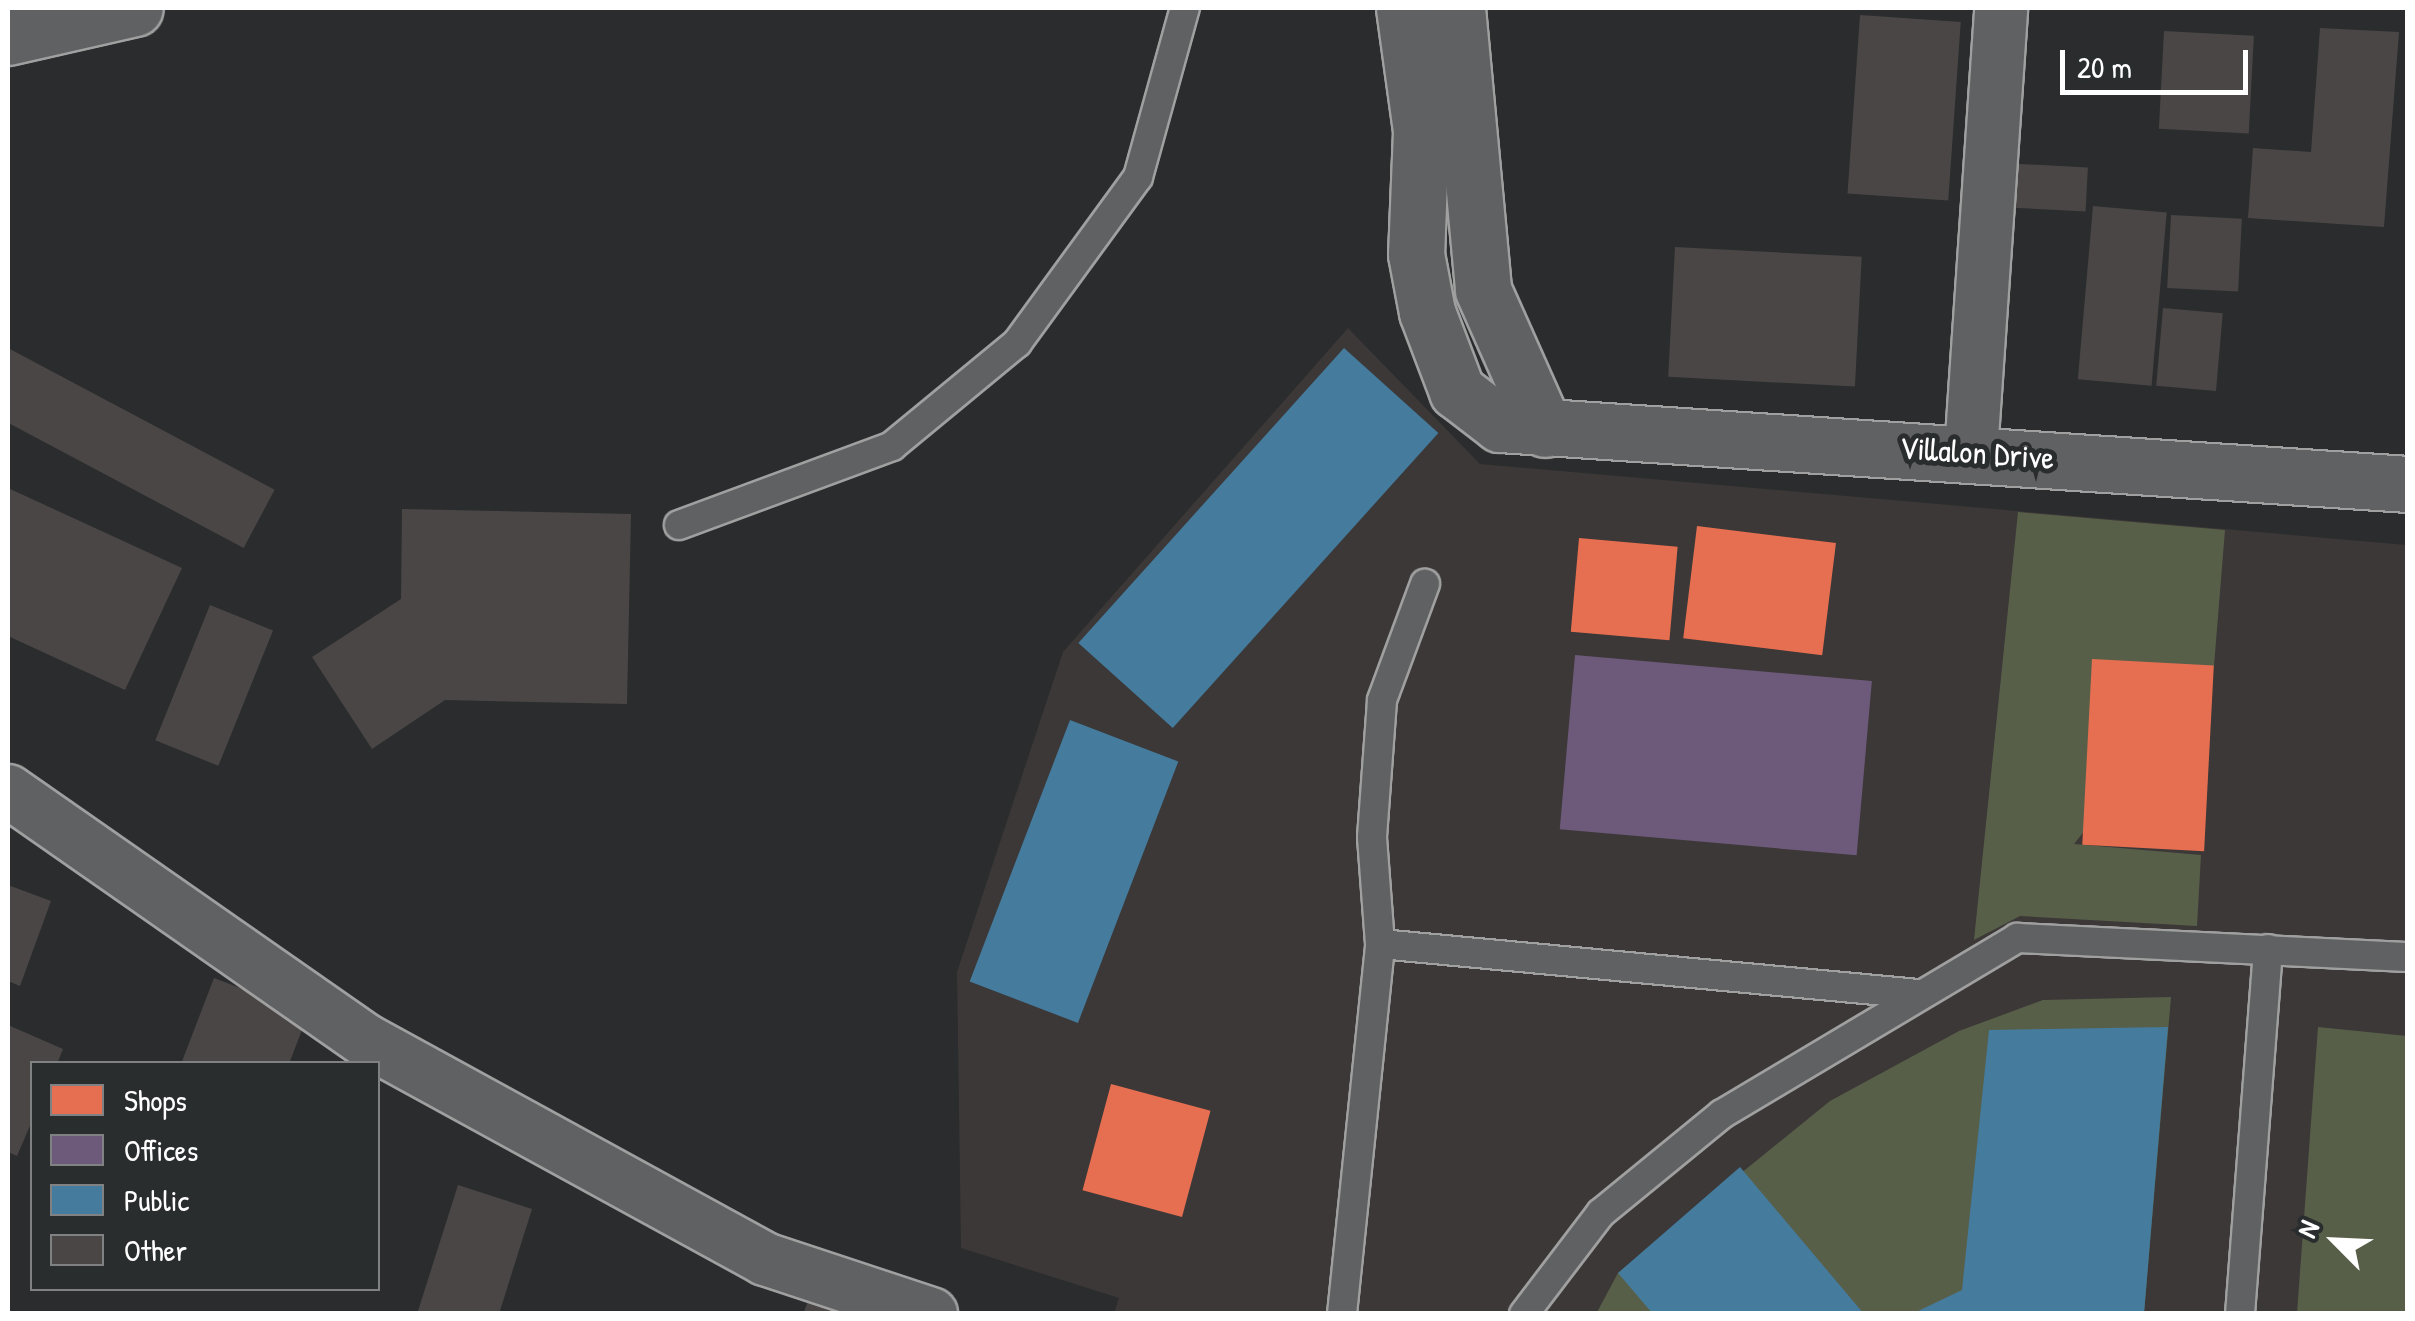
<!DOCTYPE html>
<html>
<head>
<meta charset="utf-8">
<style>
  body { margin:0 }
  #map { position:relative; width:2415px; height:1321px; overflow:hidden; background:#2b2c2d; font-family:"Patrick Hand",sans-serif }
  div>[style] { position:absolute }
  .built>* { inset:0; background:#3b3837 }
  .green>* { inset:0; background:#585f49 }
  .shops>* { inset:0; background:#e76f51; transform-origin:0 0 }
  .offices>* { inset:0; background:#6d597a; transform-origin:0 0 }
  .public>* { inset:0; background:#457b9d; transform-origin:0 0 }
  .building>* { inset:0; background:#4a4646; transform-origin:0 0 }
  .roads { filter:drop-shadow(2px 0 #a0a0a0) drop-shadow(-2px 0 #a0a0a0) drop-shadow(0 2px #a0a0a0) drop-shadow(0 -2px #a0a0a0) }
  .service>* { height:28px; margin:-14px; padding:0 14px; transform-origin:14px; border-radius:14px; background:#606162 }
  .minor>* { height:52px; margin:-26px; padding:0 26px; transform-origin:26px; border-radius:26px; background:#606162 }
  .tertiary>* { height:55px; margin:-27.5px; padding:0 27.5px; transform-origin:27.5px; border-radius:27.5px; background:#606162 }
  span { translate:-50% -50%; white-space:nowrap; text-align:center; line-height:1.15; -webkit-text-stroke:10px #2a2d2e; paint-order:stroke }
  .street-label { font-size:32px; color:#fff }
  .frame { position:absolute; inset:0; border:10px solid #fff; pointer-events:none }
  .legend { position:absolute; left:30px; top:1061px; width:350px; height:230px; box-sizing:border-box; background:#2a2d2e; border:2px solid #7f8182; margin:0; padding:12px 18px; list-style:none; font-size:30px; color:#fff }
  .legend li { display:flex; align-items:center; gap:20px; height:50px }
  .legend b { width:50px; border:2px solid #7f8182 }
  .north { position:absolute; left:2285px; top:1191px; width:100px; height:100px; -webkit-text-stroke:8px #2a2d2e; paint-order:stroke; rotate:294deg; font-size:28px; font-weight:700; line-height:40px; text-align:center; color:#fff }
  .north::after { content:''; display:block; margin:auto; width:35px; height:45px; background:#fff; clip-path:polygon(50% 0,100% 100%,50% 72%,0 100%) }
  .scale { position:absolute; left:2060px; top:50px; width:188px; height:45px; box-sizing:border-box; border:5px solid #fff; border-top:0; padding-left:12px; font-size:30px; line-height:35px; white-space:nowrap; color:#fff; -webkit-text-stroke:8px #2a2d2e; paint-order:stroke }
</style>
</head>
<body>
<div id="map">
  <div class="built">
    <div style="clip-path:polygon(1348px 328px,1480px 464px,2407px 545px,2407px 1313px,1114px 1313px,1119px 1298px,961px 1248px,957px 972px,1063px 652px)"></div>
  </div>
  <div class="green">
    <div style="clip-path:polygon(2018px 512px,2225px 530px,2214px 666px,2074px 844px,2201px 855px,2197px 926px,2020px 916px,1974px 940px)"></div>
    <div style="clip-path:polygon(2171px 997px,2144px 1313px,1596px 1314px,1618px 1273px,1830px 1101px,1959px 1031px,2043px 1000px)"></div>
    <div style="clip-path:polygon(2318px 1027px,2407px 1036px,2407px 1313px,2297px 1313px)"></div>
  </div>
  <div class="shops">
    <div style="left:1697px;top:526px;width:140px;height:113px;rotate:7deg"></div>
    <div style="left:1579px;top:538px;width:99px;height:94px;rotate:5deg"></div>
    <div style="left:2092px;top:659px;width:122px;height:186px;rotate:3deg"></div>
    <div style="left:1111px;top:1084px;width:103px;height:110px;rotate:15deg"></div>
  </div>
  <div class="offices">
    <div style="left:1575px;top:655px;width:298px;height:175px;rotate:5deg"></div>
  </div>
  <div class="public">
    <div style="left:1344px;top:348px;width:127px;height:397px;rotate:42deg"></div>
    <div style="left:1070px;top:720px;width:116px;height:280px;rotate:21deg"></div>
    <div style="clip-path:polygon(2168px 1027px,2144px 1314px,1912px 1314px,1962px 1290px,1989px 1030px)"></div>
    <div style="clip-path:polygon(1740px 1167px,1864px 1314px,1653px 1314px,1618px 1273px)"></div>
  </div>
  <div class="building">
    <div style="left:1860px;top:15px;width:101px;height:179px;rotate:4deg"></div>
    <div style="clip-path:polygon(2320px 28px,2399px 32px,2384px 227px,2248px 218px,2253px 148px,2311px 152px)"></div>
    <div style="left:2164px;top:31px;width:90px;height:98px;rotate:3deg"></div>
    <div style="left:2001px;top:163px;width:87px;height:44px;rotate:3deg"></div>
    <div style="left:2093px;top:206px;width:74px;height:174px;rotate:5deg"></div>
    <div style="left:2171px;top:215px;width:71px;height:73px;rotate:3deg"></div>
    <div style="left:1675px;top:247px;width:187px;height:130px;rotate:3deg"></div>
    <div style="left:2163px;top:308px;width:60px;height:78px;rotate:5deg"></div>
    <div style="left:8px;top:348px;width:302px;height:66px;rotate:28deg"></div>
    <div style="clip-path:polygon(8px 488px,182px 568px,125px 690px,8px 636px)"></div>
    <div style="clip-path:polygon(402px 509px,631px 514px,627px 704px,445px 700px,372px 749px,312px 657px,401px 599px)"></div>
    <div style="left:210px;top:605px;width:68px;height:146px;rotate:22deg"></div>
    <div style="clip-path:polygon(8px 885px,51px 901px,20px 986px,8px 981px)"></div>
    <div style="clip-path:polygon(214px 978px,308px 1014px,289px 1064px,181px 1064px)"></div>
    <div style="clip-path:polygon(8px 1025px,63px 1049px,57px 1064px,32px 1064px,32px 1121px,17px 1156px,8px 1152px)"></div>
    <div style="clip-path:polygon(458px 1185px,532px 1209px,499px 1314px,417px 1314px)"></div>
    <div style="clip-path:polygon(810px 1296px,854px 1314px,803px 1314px)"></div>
  </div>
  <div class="roads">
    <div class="service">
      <div style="left:679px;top:525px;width:227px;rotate:-20.3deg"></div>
      <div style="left:892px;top:446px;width:162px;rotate:-39.5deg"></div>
      <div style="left:1017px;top:343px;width:205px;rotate:-53.9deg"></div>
      <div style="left:1138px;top:177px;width:175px;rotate:-74.5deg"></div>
      <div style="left:1380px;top:944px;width:540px;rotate:5.31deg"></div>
      <div style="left:1342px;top:1314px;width:372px;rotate:-84.1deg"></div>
      <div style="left:1380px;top:944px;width:107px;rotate:-94.3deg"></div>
      <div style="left:1372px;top:837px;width:137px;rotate:-85.8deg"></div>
      <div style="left:1382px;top:700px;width:124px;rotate:-69.7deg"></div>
      <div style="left:1524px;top:1314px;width:127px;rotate:-52.7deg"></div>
      <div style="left:1601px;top:1213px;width:156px;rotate:-39.3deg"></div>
      <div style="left:1722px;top:1114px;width:344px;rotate:-30.8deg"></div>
      <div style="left:2017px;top:938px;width:391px;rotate:2.8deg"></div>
      <div style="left:2240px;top:1314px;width:366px;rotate:-85.6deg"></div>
    </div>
    <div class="minor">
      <div style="left:1971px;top:452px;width:445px;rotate:-86.1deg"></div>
      <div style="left:8px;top:791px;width:437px;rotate:34.9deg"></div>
      <div style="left:367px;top:1041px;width:454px;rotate:28.7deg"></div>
      <div style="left:765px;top:1259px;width:175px;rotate:18.3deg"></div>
    </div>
    <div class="tertiary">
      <div style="left:1404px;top:8px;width:124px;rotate:82.1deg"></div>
      <div style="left:1421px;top:131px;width:123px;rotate:92.3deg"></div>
      <div style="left:1416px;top:254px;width:59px;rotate:79.3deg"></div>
      <div style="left:1427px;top:312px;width:85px;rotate:69.2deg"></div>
      <div style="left:1457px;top:391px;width:54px;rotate:37.5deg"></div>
      <div style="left:1500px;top:424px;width:910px;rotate:3.78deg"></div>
      <div style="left:1457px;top:8px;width:283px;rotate:84.7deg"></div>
      <div style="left:1483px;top:290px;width:152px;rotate:66deg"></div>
      <div style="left:8px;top:37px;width:130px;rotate:-12.9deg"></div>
    </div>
  </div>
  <div class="street-label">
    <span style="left:1977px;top:453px;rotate:4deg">Villalon Drive</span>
  </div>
  <div class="frame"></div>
  <ul class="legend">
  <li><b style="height:28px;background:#e76f51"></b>Shops</li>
  <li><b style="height:28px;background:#6d597a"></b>Offices</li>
  <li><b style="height:28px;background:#457b9d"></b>Public</li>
  <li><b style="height:28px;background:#4a4646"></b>Other</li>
  </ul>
  <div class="north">N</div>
  <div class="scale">20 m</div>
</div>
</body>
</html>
